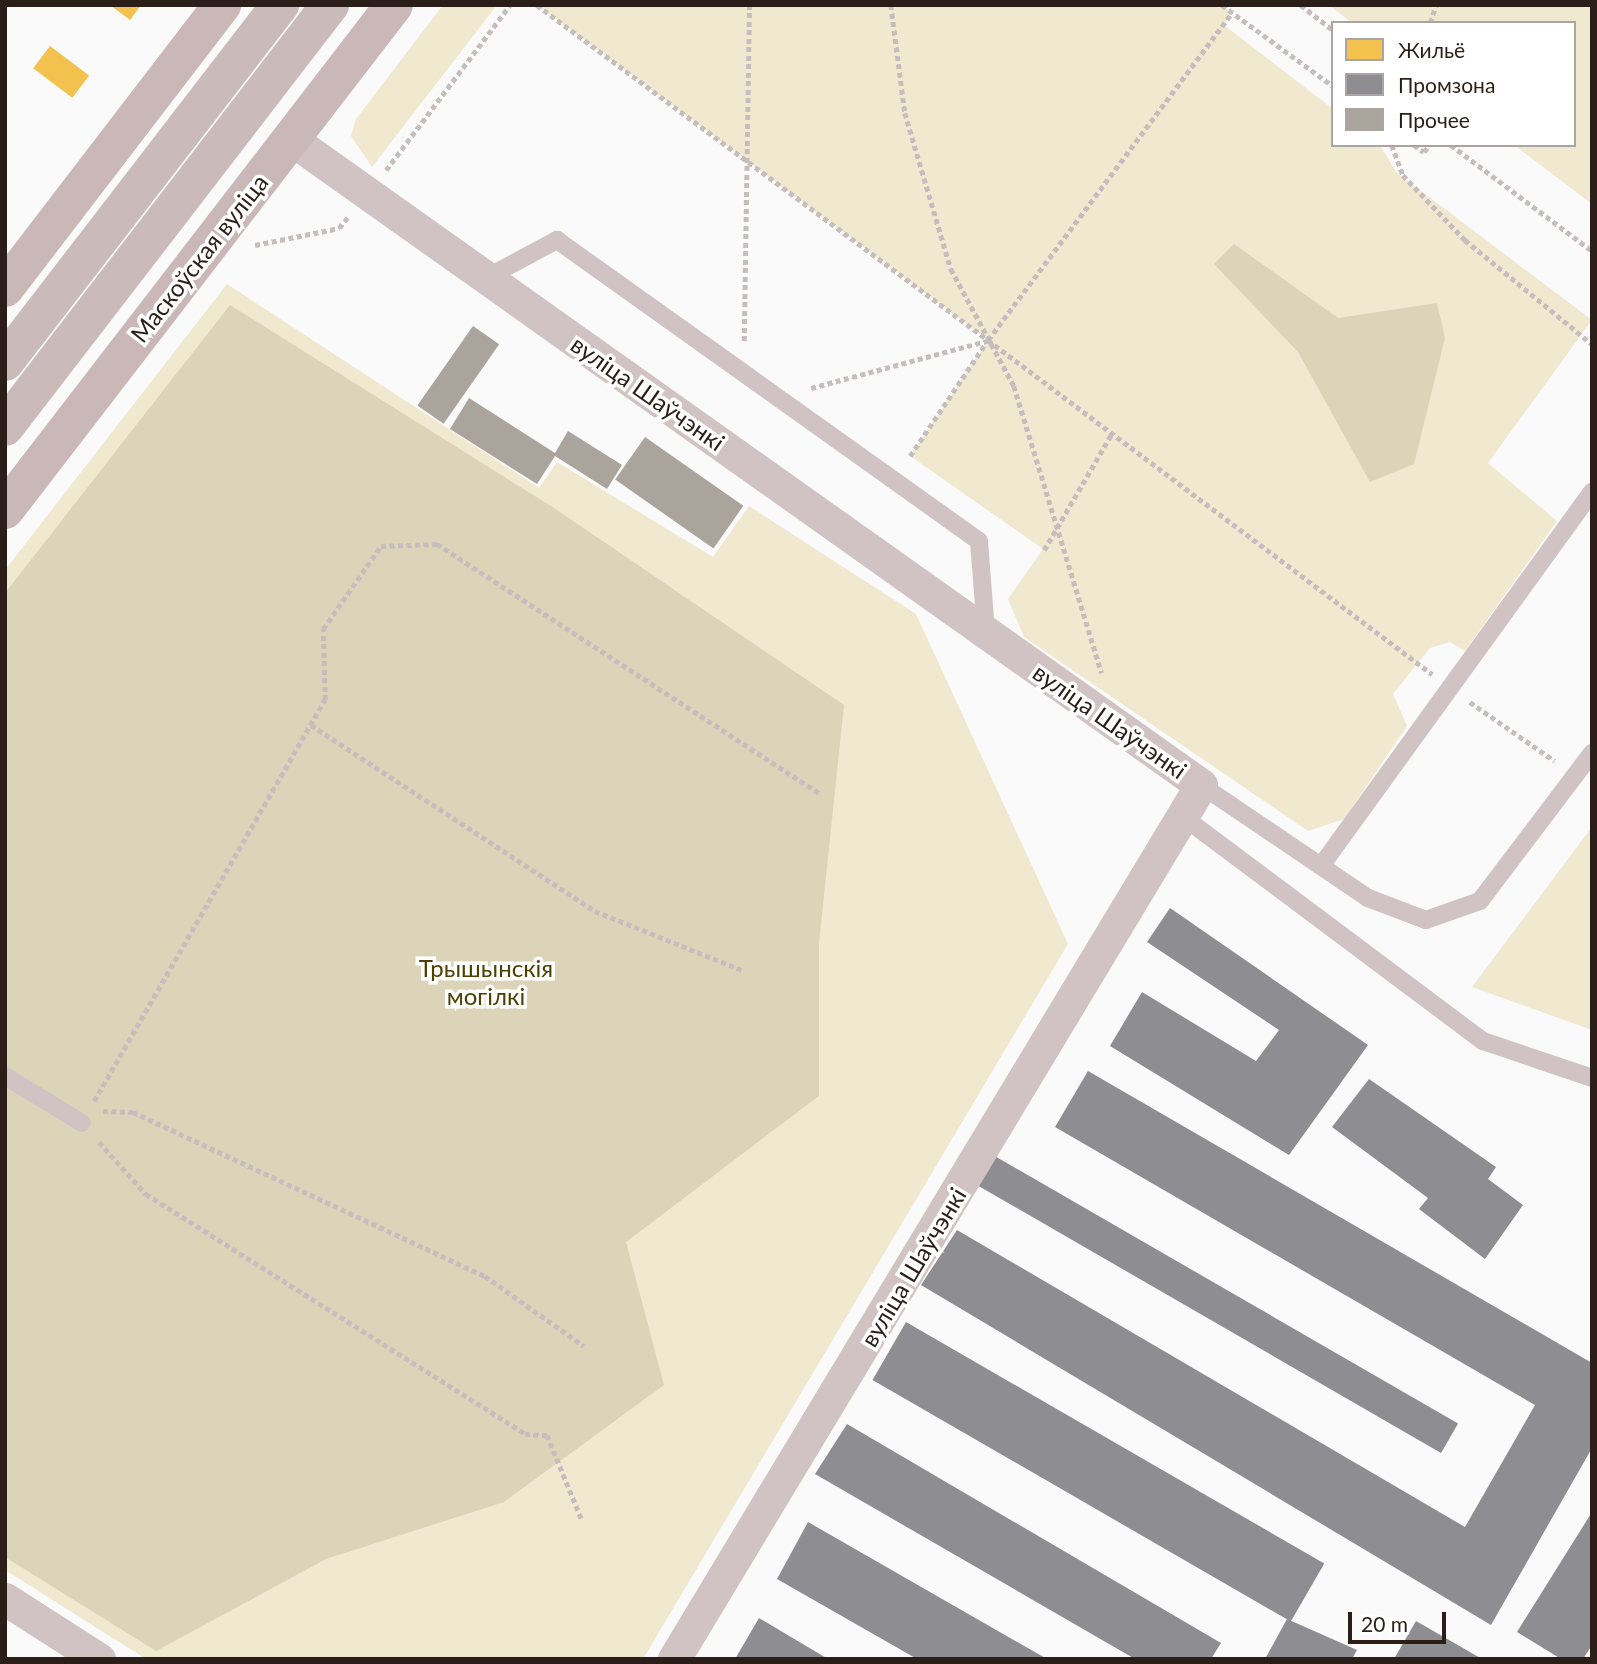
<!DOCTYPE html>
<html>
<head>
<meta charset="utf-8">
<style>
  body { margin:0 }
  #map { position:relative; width:1597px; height:1664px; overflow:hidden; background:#fafafa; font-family:Lato,sans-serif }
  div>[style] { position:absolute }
  .green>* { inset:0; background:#f0e8cf }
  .forest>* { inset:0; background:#dcd4b9 }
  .homes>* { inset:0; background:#f2c14e; transform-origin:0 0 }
  .industry>* { inset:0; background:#8d8d92; transform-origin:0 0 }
  .building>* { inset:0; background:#aaa49c; transform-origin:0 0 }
  .path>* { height:4.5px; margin-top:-2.25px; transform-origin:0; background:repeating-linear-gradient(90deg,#c6bdbd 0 5px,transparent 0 8.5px) }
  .lane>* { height:18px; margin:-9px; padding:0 9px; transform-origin:9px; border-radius:9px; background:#d1c3c3 }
  .street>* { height:33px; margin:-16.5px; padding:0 16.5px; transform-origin:16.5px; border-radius:16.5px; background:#d1c3c3 }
  .secondary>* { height:38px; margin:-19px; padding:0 19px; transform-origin:19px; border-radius:19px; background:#c9b8b7 }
  .primary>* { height:38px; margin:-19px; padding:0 19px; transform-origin:19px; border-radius:19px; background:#cababa }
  span { translate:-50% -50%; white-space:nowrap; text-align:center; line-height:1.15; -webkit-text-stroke:7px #fff; paint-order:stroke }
  .street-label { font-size:24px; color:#2b1e18 }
  .park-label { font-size:24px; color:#4e4000 }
  .frame { position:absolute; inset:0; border:7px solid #2b1e18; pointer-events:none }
  .legend { position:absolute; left:1331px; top:21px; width:245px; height:126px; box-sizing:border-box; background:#fff; border:2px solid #aaa5a3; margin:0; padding:9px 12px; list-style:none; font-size:21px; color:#2b1e18 }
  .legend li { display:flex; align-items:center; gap:14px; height:35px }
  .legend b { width:35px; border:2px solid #aaa5a3 }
  .scale { position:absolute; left:1348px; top:1612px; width:98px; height:32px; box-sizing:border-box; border:4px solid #2b1e18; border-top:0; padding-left:9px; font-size:21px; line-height:24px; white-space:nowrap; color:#2b1e18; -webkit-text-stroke:5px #fff; paint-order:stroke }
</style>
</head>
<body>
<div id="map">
  <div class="green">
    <div style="clip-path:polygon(443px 5px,497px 5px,372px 167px,351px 136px,356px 119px)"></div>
    <div style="clip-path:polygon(537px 5px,1222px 5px,1232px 13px,1224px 25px,1333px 109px,1333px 145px,1380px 145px,1396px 172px,1592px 320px,1488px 463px,1557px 521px,1465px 651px,1450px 642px,1430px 648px,1393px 694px,1407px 726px,1344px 819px,1308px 831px,1024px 637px,1008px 599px,1043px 549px,910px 456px,988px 340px)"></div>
    <div style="clip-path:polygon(1329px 5px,1592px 5px,1592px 204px,1514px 145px,1574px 145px,1574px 23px,1352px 23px)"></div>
    <div style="clip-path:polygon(227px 284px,539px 488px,557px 462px,713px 557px,749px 506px,916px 614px,1068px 944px,643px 1659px,146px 1659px,5px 1570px,5px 570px)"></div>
    <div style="clip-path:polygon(1592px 827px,1592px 1030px,1472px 987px)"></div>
  </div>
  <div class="forest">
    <div style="clip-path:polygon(1234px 244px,1338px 318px,1437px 303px,1445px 338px,1414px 464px,1370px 482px,1298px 352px,1214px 264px)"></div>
    <div style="clip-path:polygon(230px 305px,554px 508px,844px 705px,819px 943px,819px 1096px,626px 1242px,664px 1385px,504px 1502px,326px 1559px,156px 1651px,5px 1557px,5px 593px)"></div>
  </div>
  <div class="homes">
    <div style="clip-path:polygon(110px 5px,141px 5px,130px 20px)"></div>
    <div style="left:50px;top:46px;width:49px;height:28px;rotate:37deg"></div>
  </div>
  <div class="industry">
    <div style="clip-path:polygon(1170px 908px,1368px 1045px,1289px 1155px,1110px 1046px,1142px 992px,1256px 1061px,1279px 1030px,1147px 942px)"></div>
    <div style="clip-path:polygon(1088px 1071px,1592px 1363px,1592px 1448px,1491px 1625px,921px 1285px,957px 1230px,1465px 1527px,1535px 1405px,1055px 1127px)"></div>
    <div style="clip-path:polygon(1369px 1079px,1496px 1167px,1488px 1179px,1523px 1205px,1485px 1259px,1419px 1209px,1428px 1198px,1332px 1127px)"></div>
    <div style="left:993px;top:1155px;width:537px;height:34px;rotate:30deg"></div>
    <div style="left:906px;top:1322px;width:483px;height:67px;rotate:30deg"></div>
    <div style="clip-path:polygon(847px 1424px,1221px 1643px,1211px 1659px,1135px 1659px,815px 1474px)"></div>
    <div style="clip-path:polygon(1592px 1512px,1592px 1645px,1583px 1659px,1561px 1659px,1517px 1632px)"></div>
    <div style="clip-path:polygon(808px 1522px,1047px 1659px,917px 1659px,777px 1579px)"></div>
    <div style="clip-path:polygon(759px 1618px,828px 1659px,735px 1659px)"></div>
    <div style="clip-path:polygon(1287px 1619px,1357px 1650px,1352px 1659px,1265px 1659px)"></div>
    <div style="clip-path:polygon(1416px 1621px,1482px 1659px,1394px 1659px)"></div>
  </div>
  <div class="building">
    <div style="left:473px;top:326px;width:32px;height:97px;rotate:35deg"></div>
    <div style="clip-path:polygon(469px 398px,555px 453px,568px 431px,622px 465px,607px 489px,555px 456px,537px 484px,450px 429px)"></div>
    <div style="left:645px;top:437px;width:120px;height:52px;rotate:35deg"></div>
  </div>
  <div class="path">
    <div style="left:537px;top:5px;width:562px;rotate:36.6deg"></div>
    <div style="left:988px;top:340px;width:408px;rotate:-53.3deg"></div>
    <div style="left:891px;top:5px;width:109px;rotate:82.6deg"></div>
    <div style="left:905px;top:113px;width:163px;rotate:73.6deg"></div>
    <div style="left:951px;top:269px;width:133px;rotate:61.7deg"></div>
    <div style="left:1014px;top:386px;width:300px;rotate:73deg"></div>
    <div style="left:1222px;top:5px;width:137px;rotate:36.1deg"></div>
    <div style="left:1301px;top:5px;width:41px;rotate:38deg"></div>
    <div style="left:1430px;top:23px;width:19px;rotate:-72deg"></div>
    <div style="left:1392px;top:145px;width:32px;rotate:70deg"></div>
    <div style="left:1403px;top:175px;width:90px;rotate:46.4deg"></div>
    <div style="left:1465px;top:240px;width:164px;rotate:39.3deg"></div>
    <div style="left:1414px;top:145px;width:12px;rotate:35deg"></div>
    <div style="left:1424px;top:152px;width:9px;rotate:-54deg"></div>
    <div style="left:1451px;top:145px;width:176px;rotate:36.9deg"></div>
    <div style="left:386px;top:170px;width:206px;rotate:-53.1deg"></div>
    <div style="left:255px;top:245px;width:86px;rotate:-11.4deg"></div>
    <div style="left:339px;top:228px;width:14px;rotate:-51deg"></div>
    <div style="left:744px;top:341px;width:336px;rotate:-89.1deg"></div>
    <div style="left:811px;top:388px;width:181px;rotate:-15deg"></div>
    <div style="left:910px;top:456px;width:140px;rotate:-56.1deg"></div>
    <div style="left:988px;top:340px;width:556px;rotate:36.95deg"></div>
    <div style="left:1044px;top:550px;width:135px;rotate:-59.8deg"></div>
    <div style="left:1470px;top:702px;width:103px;rotate:34.8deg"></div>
    <div style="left:311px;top:725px;width:339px;rotate:33.2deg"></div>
    <div style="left:595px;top:911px;width:161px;rotate:21.9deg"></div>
    <div style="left:94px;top:1101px;width:463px;rotate:-60.1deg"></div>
    <div style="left:325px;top:700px;width:71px;rotate:-91.6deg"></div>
    <div style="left:323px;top:629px;width:101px;rotate:-55.1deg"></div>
    <div style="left:381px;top:546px;width:56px;rotate:-2deg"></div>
    <div style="left:437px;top:544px;width:457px;rotate:33.1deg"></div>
    <div style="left:103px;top:1111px;width:30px;rotate:2deg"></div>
    <div style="left:133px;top:1112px;width:388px;rotate:25deg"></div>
    <div style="left:485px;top:1276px;width:121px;rotate:35.3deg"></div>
    <div style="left:99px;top:1142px;width:70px;rotate:47.9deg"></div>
    <div style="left:146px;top:1194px;width:449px;rotate:32.3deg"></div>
    <div style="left:525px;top:1434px;width:22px;rotate:3deg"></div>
    <div style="left:547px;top:1435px;width:92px;rotate:67.6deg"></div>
  </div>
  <div class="lane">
    <div style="left:486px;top:278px;width:81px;rotate:-28.2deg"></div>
    <div style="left:557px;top:240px;width:518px;rotate:35.5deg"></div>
    <div style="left:979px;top:541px;width:91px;rotate:85.6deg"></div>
    <div style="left:1201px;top:785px;width:202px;rotate:34.1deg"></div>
    <div style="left:1368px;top:898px;width:62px;rotate:20.8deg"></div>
    <div style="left:1426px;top:920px;width:57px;rotate:-19.4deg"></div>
    <div style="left:1480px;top:901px;width:186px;rotate:-52.9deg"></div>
    <div style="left:1182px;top:816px;width:376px;rotate:36.8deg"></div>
    <div style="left:1483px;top:1041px;width:115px;rotate:18.7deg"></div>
    <div style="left:1321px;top:866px;width:462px;rotate:-54.1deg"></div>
    <div style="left:5px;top:1076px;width:90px;rotate:31.4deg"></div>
  </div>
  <div class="street">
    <div style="left:291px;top:139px;width:1116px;rotate:35.37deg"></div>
    <div style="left:1201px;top:785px;width:1021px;rotate:121.09deg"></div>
    <div style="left:5px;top:1599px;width:112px;rotate:32.6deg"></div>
  </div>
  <div class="secondary">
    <div style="left:5px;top:288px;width:357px;rotate:-52.5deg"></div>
    <div style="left:5px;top:510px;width:637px;rotate:-52.39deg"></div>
  </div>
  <div class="primary">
    <div style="left:5px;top:362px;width:451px;rotate:-52.4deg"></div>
    <div style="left:5px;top:427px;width:533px;rotate:-52.4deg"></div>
  </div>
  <div class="street-label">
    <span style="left:199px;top:258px;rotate:-52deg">Маскоўская вуліца</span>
    <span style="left:648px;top:393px;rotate:35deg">вуліца Шаўчэнкі</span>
    <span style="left:1110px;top:721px;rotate:35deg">вуліца Шаўчэнкі</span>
    <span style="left:913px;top:1267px;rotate:-59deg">вуліца Шаўчэнкі</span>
  </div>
  <div class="park-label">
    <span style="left:486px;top:982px">Трышынскія<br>могілкі</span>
  </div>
  <div class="frame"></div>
  <ul class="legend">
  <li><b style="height:19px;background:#f2c14e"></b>Жильё</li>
  <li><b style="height:19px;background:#8d8d92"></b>Промзона</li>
  <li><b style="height:19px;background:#aaa49c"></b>Прочее</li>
  </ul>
  <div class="scale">20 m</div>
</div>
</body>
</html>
